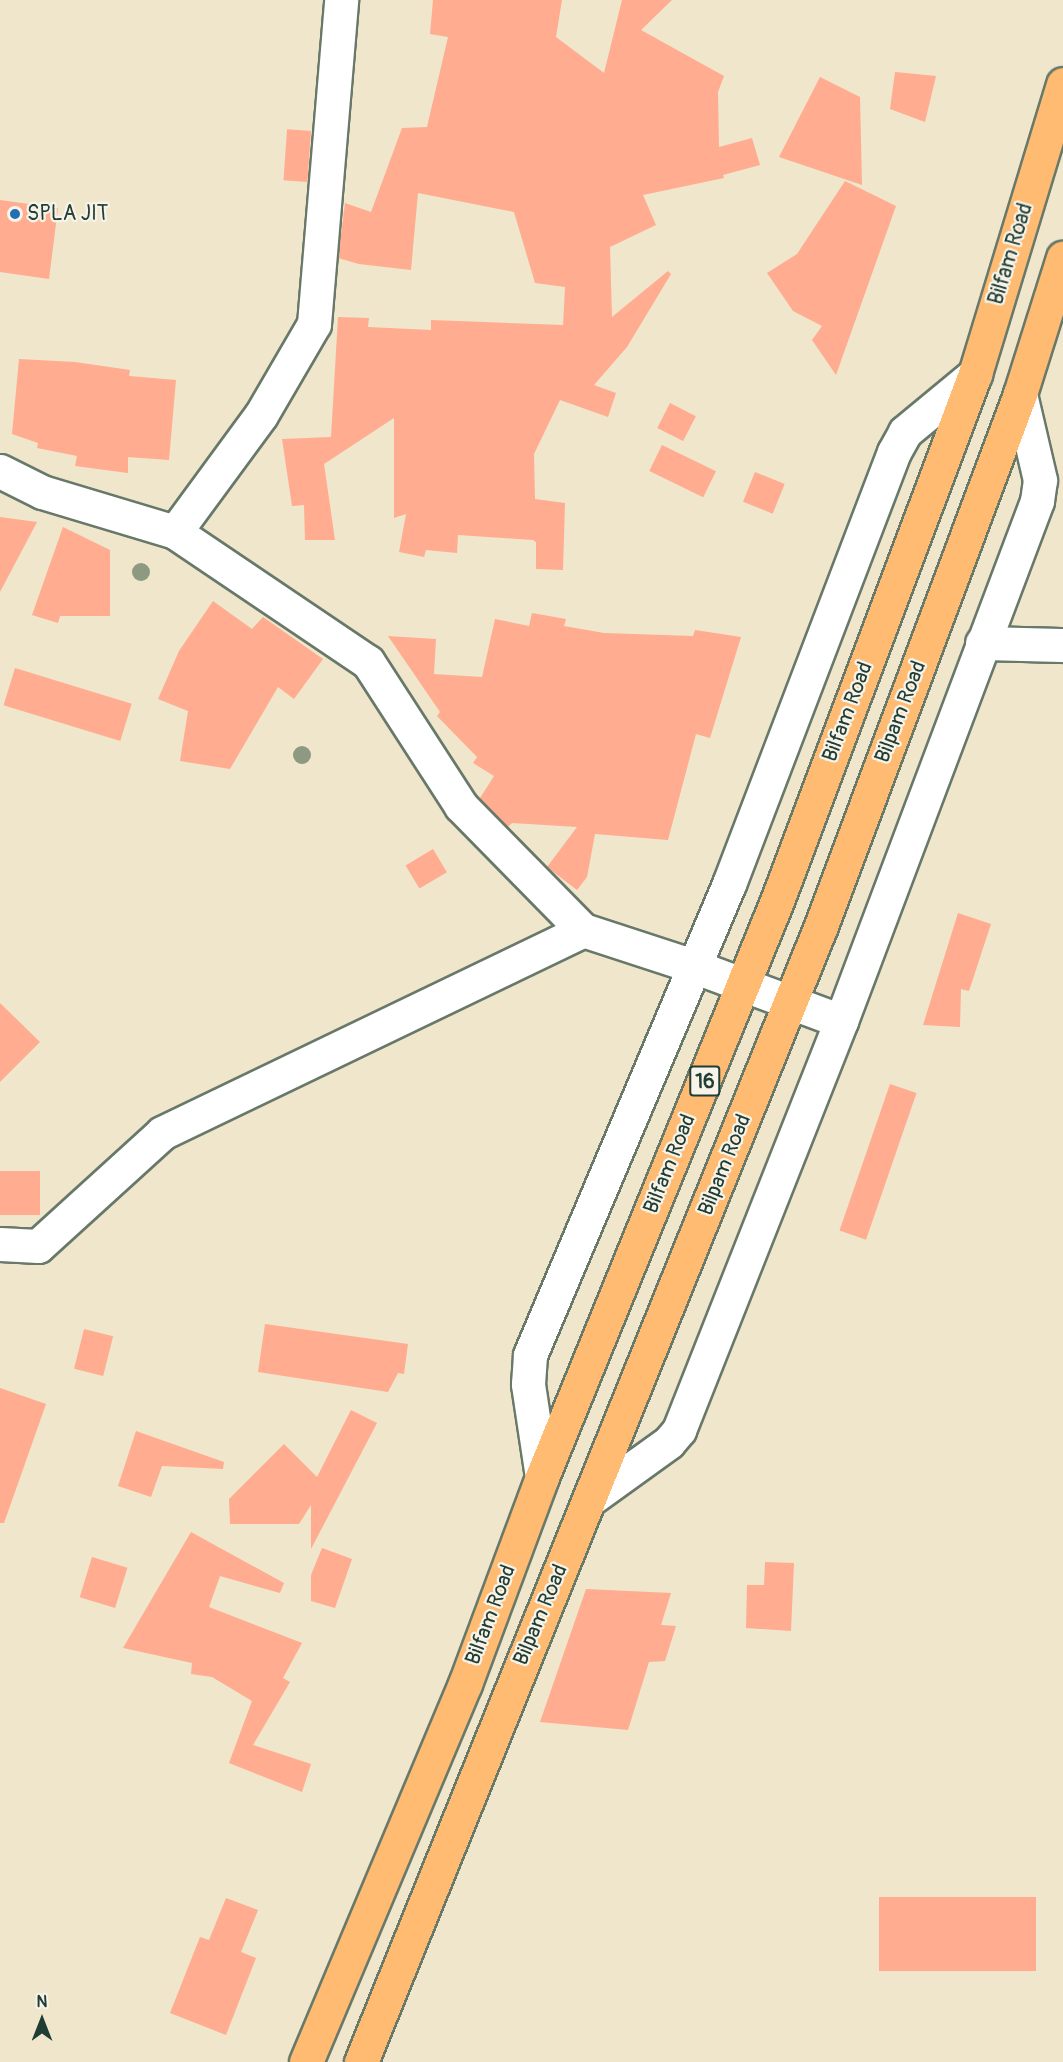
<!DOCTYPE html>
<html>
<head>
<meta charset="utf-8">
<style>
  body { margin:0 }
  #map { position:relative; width:1063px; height:2062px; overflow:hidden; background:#efe6cc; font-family:Pangolin,sans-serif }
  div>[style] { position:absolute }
  .building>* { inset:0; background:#ffac90; transform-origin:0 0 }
  .roads { filter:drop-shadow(2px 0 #687869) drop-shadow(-2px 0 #687869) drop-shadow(0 2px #687869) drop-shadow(0 -2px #687869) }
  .minor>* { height:33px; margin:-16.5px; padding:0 16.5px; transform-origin:16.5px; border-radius:16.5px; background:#fff }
  .primary>* { height:33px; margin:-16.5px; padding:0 16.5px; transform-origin:16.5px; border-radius:16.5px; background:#febb71 }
  .trees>* { width:18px; height:18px; margin:-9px; border-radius:50%; background:#8d9a81 }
  .dots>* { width:16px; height:16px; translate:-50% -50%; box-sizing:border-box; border:3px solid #f7f3e8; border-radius:50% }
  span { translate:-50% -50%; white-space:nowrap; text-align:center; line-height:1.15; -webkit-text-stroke:4.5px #f7f3e8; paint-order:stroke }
  .shield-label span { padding:2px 4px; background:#f7f3e8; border:2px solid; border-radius:4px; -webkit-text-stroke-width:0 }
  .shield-label { font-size:20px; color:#1f3d34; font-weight:700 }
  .poi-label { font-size:21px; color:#1f3d34 }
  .left { translate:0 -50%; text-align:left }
  .street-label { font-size:21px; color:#1f3d34 }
  .north { position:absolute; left:12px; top:1990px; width:60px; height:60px; -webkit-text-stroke:4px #f7f3e8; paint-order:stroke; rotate:0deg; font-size:16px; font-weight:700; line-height:24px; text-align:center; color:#1f3d34 }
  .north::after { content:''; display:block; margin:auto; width:21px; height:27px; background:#1f3d34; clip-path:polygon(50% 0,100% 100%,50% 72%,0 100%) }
</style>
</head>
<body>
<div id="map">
  <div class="building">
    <div style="clip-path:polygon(433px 0,562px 0,556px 37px,604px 73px,622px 0,672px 0,641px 30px,724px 76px,718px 92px,719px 147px,752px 138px,760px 165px,723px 175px,724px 178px,643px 195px,656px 225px,610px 247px,612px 317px,668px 271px,671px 274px,627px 347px,594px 385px,616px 393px,608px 417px,560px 400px,534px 454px,535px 499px,565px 503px,563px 570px,536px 569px,536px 542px,533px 540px,458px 535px,457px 553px,426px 550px,424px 557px,399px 552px,406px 514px,394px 518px,394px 418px,324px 464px,335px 540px,305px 540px,304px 505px,292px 506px,282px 439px,331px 437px,338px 317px,369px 318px,368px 327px,431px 330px,431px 320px,563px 325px,565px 287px,535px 283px,514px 212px,418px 193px,411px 270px,359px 264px,338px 258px,345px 203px,371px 212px,402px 128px,427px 127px,448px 37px,430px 34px)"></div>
    <div style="clip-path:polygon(895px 72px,936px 76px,925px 122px,890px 109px)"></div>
    <div style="clip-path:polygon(820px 77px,860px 97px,862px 185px,779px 157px)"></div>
    <div style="left:311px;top:131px;width:51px;height:24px;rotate:94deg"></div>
    <div style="clip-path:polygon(845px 181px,896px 206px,836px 375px,812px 340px,822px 326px,793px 311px,767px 273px,797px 254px)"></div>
    <div style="clip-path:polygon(0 200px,58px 208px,49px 279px,0 272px)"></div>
    <div style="clip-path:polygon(19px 359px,75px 362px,130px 370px,129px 376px,176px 380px,169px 460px,128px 457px,128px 473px,75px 466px,77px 456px,37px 448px,38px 443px,12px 434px)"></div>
    <div style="left:670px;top:403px;width:29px;height:28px;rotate:27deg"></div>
    <div style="left:662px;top:445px;width:60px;height:29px;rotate:26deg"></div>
    <div style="left:755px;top:472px;width:32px;height:32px;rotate:22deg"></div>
    <div style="clip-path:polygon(0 517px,37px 522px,0 592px)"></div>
    <div style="clip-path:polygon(63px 527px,110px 550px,110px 616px,60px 616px,58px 623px,32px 615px)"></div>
    <div style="clip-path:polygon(213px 601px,252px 629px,263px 617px,323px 659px,294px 699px,278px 687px,230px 769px,180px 761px,188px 711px,158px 699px,179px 651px)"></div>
    <div style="clip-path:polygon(532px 613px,566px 619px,564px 626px,604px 633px,693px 636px,695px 630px,741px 637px,710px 738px,696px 734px,668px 840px,595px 834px,587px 877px,577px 890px,547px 867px,577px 827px,512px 823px,508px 827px,480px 798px,494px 776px,473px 763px,477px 757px,437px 716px,440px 712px,388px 636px,436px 639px,434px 674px,482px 677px,495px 619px,529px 626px)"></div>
    <div style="left:15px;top:668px;width:122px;height:39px;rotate:17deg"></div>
    <div style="left:433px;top:849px;width:27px;height:32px;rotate:59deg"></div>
    <div style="clip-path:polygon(958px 913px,991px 924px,969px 991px,961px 989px,960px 1027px,923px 1025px)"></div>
    <div style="clip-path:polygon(0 1003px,40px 1042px,0 1082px)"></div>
    <div style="left:890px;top:1084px;width:28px;height:155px;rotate:19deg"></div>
    <div style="left:0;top:1171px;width:40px;height:44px"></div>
    <div style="clip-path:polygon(265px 1324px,408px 1344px,404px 1374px,398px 1373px,388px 1392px,258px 1372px)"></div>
    <div style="left:84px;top:1329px;width:30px;height:41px;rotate:14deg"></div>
    <div style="clip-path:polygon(0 1388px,46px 1404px,4px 1523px,0 1523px)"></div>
    <div style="clip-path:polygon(351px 1410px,377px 1423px,311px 1549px,311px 1505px,299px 1524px,230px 1524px,229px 1499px,284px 1444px,317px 1477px)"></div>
    <div style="clip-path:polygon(136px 1431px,224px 1462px,223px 1469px,162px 1466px,151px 1497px,118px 1486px)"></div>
    <div style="clip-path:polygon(191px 1532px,284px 1583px,280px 1593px,220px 1576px,209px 1607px,302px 1643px,283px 1678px,290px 1682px,253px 1745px,311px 1764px,302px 1792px,229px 1763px,252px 1701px,212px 1677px,191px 1674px,192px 1663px,123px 1648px)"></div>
    <div style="clip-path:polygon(322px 1548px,352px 1559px,335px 1608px,311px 1601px,311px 1575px)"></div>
    <div style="left:92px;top:1557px;width:37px;height:42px;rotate:17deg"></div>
    <div style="clip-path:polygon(765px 1562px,794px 1563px,791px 1631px,746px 1628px,747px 1585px,764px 1585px)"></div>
    <div style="clip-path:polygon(586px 1589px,671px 1593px,661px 1625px,676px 1626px,665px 1661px,649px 1662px,628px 1730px,540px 1722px)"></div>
    <div style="left:879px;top:1897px;width:157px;height:74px"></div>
    <div style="clip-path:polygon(226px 1898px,258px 1910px,241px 1952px,256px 1958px,226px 2035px,170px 2013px,200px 1937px,209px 1940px)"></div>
  </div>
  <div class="roads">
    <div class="minor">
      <div style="left:0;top:471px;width:47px;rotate:26.6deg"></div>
      <div style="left:42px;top:492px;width:139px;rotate:16.7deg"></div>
      <div style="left:175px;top:532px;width:233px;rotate:34deg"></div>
      <div style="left:368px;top:662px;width:171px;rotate:57.1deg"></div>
      <div style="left:461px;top:806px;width:174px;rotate:45.5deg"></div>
      <div style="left:583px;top:930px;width:116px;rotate:18.1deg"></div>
      <div style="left:693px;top:966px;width:158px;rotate:20.4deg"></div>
      <div style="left:175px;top:532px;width:145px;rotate:-53.7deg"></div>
      <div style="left:261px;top:415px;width:105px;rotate:-59.8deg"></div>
      <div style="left:314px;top:324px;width:325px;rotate:-85.2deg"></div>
      <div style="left:982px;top:643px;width:81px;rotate:1.4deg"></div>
      <div style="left:0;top:1244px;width:38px;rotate:3deg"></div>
      <div style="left:38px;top:1246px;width:168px;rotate:-42.3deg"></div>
      <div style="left:162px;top:1133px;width:467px;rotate:-25.7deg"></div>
      <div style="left:542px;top:1477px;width:94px;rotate:-98.6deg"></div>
      <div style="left:528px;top:1384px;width:29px;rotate:-86deg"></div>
      <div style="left:530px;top:1355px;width:511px;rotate:-67.1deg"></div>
      <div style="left:729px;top:884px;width:462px;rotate:-69.1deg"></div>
      <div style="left:894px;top:452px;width:23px;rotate:-61deg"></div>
      <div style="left:905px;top:432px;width:91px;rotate:-39.6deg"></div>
      <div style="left:590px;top:1499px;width:97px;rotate:-35.8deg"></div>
      <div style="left:669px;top:1442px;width:16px;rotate:-50deg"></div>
      <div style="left:679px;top:1430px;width:440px;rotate:-68.4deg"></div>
      <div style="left:841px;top:1021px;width:556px;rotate:-69.35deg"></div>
      <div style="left:1037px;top:501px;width:21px;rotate:-82deg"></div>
      <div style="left:1040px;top:480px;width:88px;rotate:-103.1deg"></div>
    </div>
    <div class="primary">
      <div style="left:306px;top:2062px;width:410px;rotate:-67.2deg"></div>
      <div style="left:465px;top:1684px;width:221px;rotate:-69.6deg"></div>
      <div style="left:542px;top:1477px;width:622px;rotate:-67.81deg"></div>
      <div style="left:777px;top:901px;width:563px;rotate:-69.41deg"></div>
      <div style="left:975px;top:374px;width:303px;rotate:-73.1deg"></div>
      <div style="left:361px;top:2062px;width:1226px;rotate:-67.96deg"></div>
      <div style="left:821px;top:926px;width:568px;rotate:-69.49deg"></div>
      <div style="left:1020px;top:394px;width:143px;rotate:-72.5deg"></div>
    </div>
  </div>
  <div class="trees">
    <div style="left:141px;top:572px"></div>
    <div style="left:302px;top:755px"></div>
  </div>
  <div class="dots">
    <div style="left:15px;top:214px;background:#1f6fb2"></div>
  </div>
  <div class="shield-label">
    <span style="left:705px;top:1081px">16</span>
  </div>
  <div class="poi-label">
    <span class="left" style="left:27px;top:214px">SPLA JIT</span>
  </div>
  <div class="street-label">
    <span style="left:1011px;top:254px;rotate:-73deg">Bilfam Road</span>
    <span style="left:848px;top:712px;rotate:-69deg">Bilfam Road</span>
    <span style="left:901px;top:712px;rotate:-69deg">Bilpam Road</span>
    <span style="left:670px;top:1164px;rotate:-68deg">Bilfam Road</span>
    <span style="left:725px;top:1165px;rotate:-68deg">Bilpam Road</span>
    <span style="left:491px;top:1615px;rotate:-69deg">Bilfam Road</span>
    <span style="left:541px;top:1615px;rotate:-67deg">Bilpam Road</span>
  </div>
  <div class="north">N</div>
</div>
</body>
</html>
